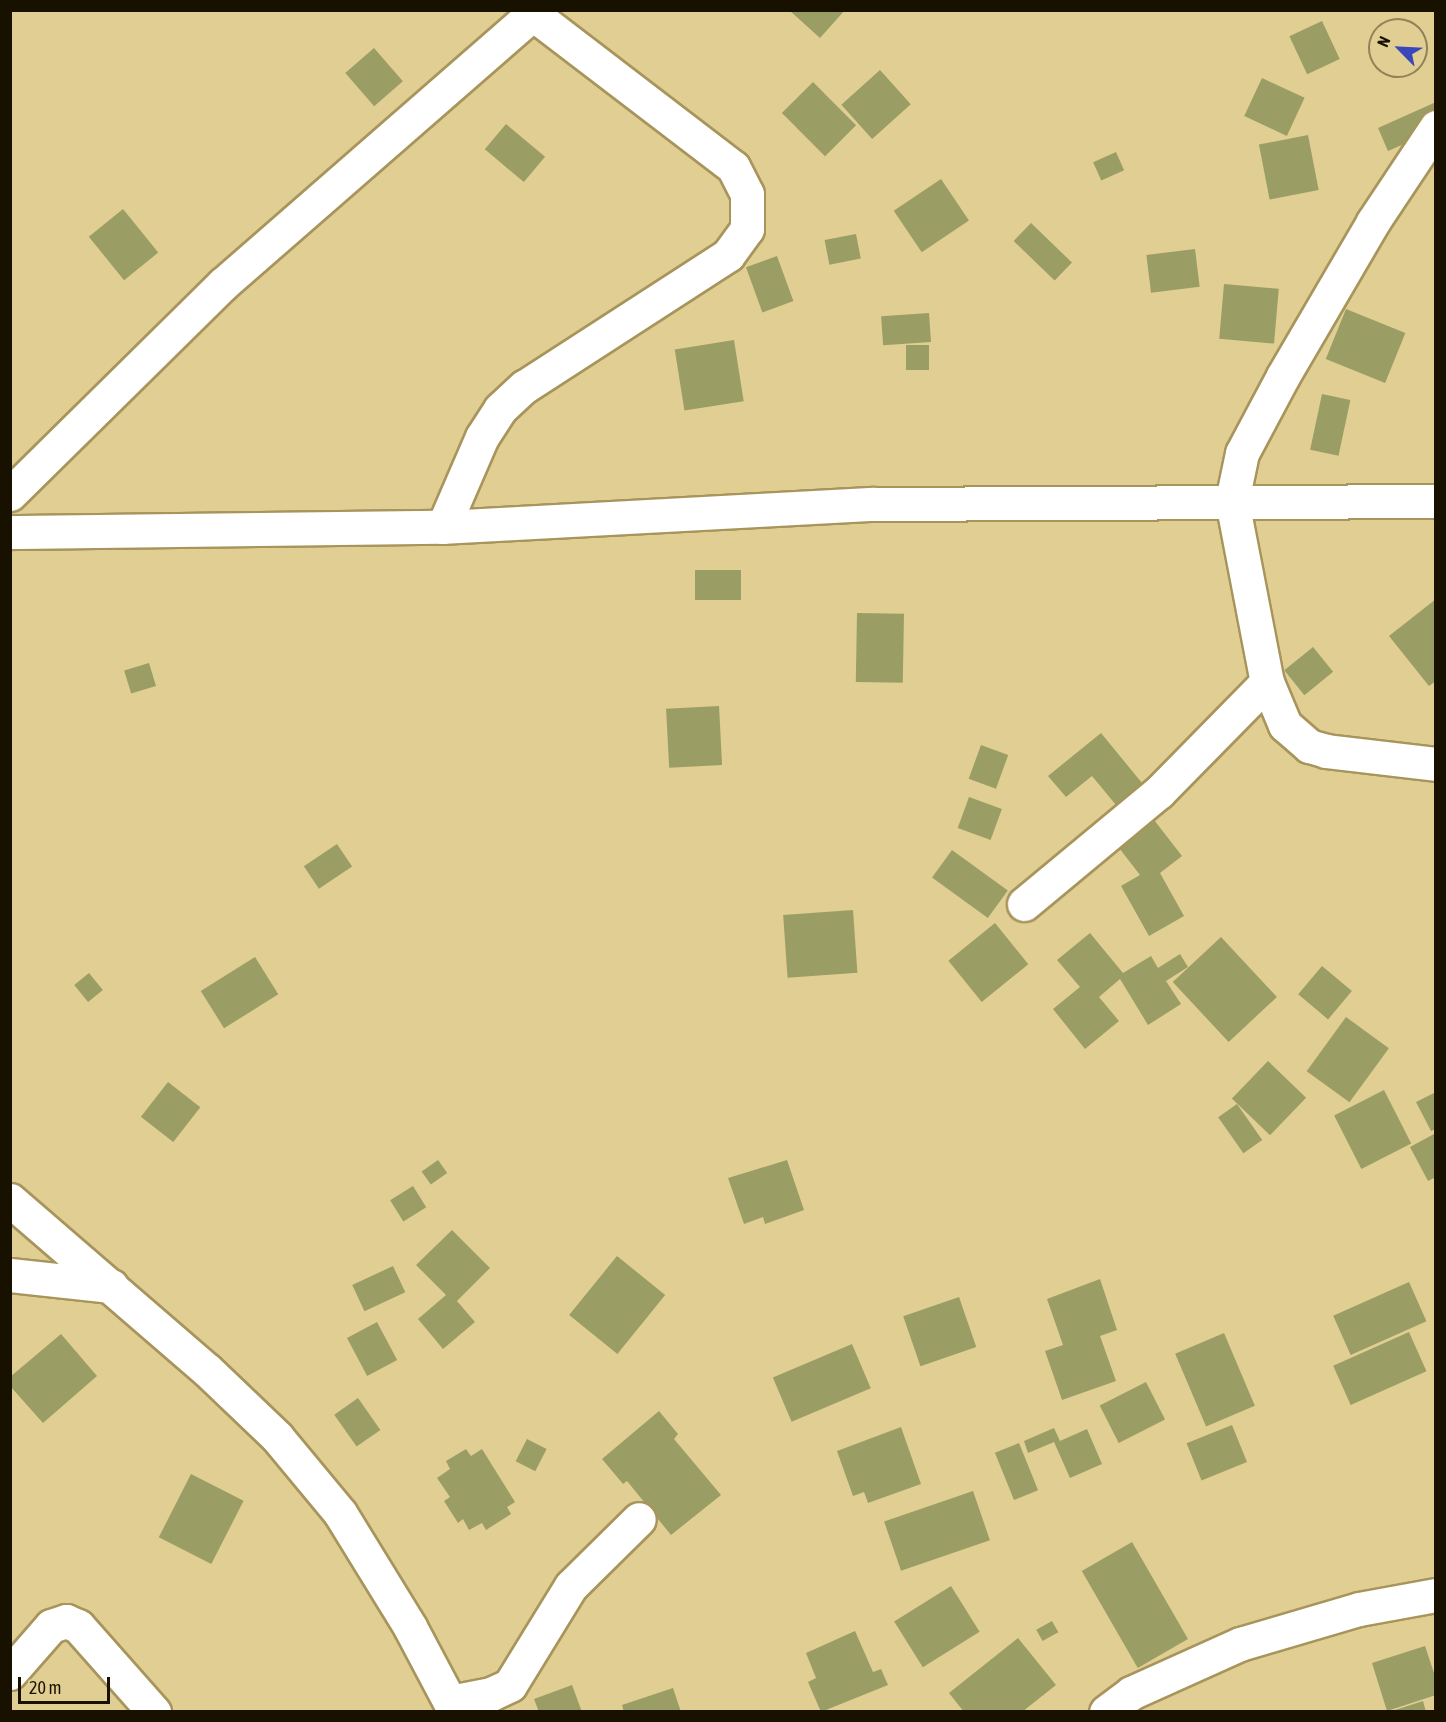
<!DOCTYPE html>
<html>
<head>
<meta charset="utf-8">
<style>
  body { margin:0 }
  #map { position:relative; width:1446px; height:1722px; overflow:hidden; background:#e1ce93; font-family:"Asap Condensed",sans-serif }
  div>[style] { position:absolute }
  .building>* { inset:0; background:#9a9e64; transform-origin:0 0 }
  .roads { filter:drop-shadow(2px 0 #a7955c) drop-shadow(-2px 0 #a7955c) drop-shadow(0 2px #a7955c) drop-shadow(0 -2px #a7955c) }
  .minor>* { height:33px; margin:-16.5px; padding:0 16.5px; transform-origin:16.5px; border-radius:16.5px; background:#fff }
  span { translate:-50% -50%; white-space:nowrap; text-align:center; line-height:1.15; -webkit-text-stroke:4.5px #e1ce93; paint-order:stroke }
  .frame { position:absolute; inset:0; border:12px solid #181100; pointer-events:none }
  .north { position:absolute; left:1368px; top:18px; width:60px; height:60px; box-sizing:border-box; background:#e1ce93; border:2px solid #918258; border-radius:50%; rotate:294deg; font-size:16px; font-weight:700; line-height:24px; text-align:center; color:#181100 }
  .north::after { content:''; display:block; margin:auto; width:21px; height:27px; background:#3947ba; clip-path:polygon(50% 0,100% 100%,50% 72%,0 100%) }
  .scale { position:absolute; left:18px; top:1677px; width:92px; height:27px; box-sizing:border-box; border:3px solid #181100; border-top:0; padding-left:8px; font-size:18px; line-height:21px; white-space:nowrap; color:#181100; -webkit-text-stroke:4px #e1ce93; paint-order:stroke }
</style>
</head>
<body>
<div id="map">
  <div class="building">
    <div style="clip-path:polygon(789px 10px,845px 10px,820px 38px)"></div>
    <div style="left:1322px;top:21px;width:42px;height:36px;rotate:65deg"></div>
    <div style="left:374px;top:48px;width:44px;height:38px;rotate:49deg"></div>
    <div style="left:880px;top:70px;width:46px;height:52px;rotate:48deg"></div>
    <div style="left:1262px;top:78px;width:47px;height:42px;rotate:25deg"></div>
    <div style="left:813px;top:82px;width:61px;height:44px;rotate:45deg"></div>
    <div style="clip-path:polygon(1436px 102px,1436px 130px,1388px 151px,1378px 128px)"></div>
    <div style="left:506px;top:124px;width:51px;height:33px;rotate:40deg"></div>
    <div style="left:1308px;top:135px;width:56px;height:50px;rotate:79deg"></div>
    <div style="left:1116px;top:152px;width:20px;height:25px;rotate:66deg"></div>
    <div style="left:941px;top:179px;width:50px;height:57px;rotate:56deg"></div>
    <div style="left:123px;top:209px;width:56px;height:44px;rotate:51deg"></div>
    <div style="left:1031px;top:223px;width:57px;height:25px;rotate:44deg"></div>
    <div style="left:856px;top:234px;width:25px;height:32px;rotate:79deg"></div>
    <div style="left:1195px;top:249px;width:38px;height:49px;rotate:83deg"></div>
    <div style="left:777px;top:256px;width:48px;height:33px;rotate:70deg"></div>
    <div style="left:1224px;top:284px;width:55px;height:55px;rotate:5deg"></div>
    <div style="left:1346px;top:309px;width:64px;height:54px;rotate:22deg"></div>
    <div style="left:929px;top:313px;width:29px;height:48px;rotate:86deg"></div>
    <div style="left:734px;top:340px;width:62px;height:60px;rotate:81deg"></div>
    <div style="left:906px;top:345px;width:23px;height:25px"></div>
    <div style="left:1322px;top:394px;width:29px;height:57px;rotate:12deg"></div>
    <div style="left:695px;top:570px;width:46px;height:30px"></div>
    <div style="clip-path:polygon(1436px 599px,1436px 681px,1429px 686px,1389px 636px)"></div>
    <div style="left:857px;top:613px;width:47px;height:69px;rotate:1deg"></div>
    <div style="left:1313px;top:647px;width:32px;height:37px;rotate:51deg"></div>
    <div style="left:149px;top:663px;width:24px;height:26px;rotate:73deg"></div>
    <div style="left:719px;top:706px;width:59px;height:53px;rotate:87deg"></div>
    <div style="clip-path:polygon(1101px 733px,1142px 783px,1116px 805px,1092px 776px,1066px 797px,1048px 776px)"></div>
    <div style="left:981px;top:745px;width:29px;height:36px;rotate:20deg"></div>
    <div style="left:969px;top:797px;width:35px;height:33px;rotate:20deg"></div>
    <div style="clip-path:polygon(1151px 816px,1182px 856px,1160px 873px,1184px 916px,1149px 936px,1121px 886px,1140px 875px,1116px 844px)"></div>
    <div style="left:337px;top:844px;width:27px;height:40px;rotate:56deg"></div>
    <div style="left:952px;top:850px;width:69px;height:34px;rotate:36deg"></div>
    <div style="left:853px;top:910px;width:63px;height:70px;rotate:86deg"></div>
    <div style="left:995px;top:923px;width:53px;height:60px;rotate:51deg"></div>
    <div style="clip-path:polygon(1090px 933px,1123px 973px,1151px 956px,1158px 968px,1180px 954px,1188px 967px,1166px 981px,1181px 1004px,1148px 1025px,1120px 979px,1099px 997px,1119px 1021px,1085px 1049px,1053px 1009px,1080px 987px,1057px 960px)"></div>
    <div style="left:1221px;top:937px;width:82px;height:66px;rotate:47deg"></div>
    <div style="left:255px;top:957px;width:44px;height:64px;rotate:58deg"></div>
    <div style="left:1322px;top:966px;width:39px;height:37px;rotate:40deg"></div>
    <div style="left:89px;top:973px;width:22px;height:19px;rotate:51deg"></div>
    <div style="left:1346px;top:1017px;width:53px;height:67px;rotate:36deg"></div>
    <div style="left:1268px;top:1061px;width:53px;height:52px;rotate:44deg"></div>
    <div style="left:168px;top:1082px;width:41px;height:44px;rotate:38deg"></div>
    <div style="left:1384px;top:1090px;width:60px;height:56px;rotate:63deg"></div>
    <div style="clip-path:polygon(1436px 1092px,1436px 1129px,1431px 1131px,1416px 1102px)"></div>
    <div style="left:1237px;top:1104px;width:44px;height:23px;rotate:55deg"></div>
    <div style="clip-path:polygon(1434px 1134px,1436px 1177px,1428px 1181px,1410px 1147px)"></div>
    <div style="left:438px;top:1160px;width:16px;height:20px;rotate:55deg"></div>
    <div style="clip-path:polygon(787px 1160px,804px 1210px,765px 1224px,763px 1217px,744px 1224px,728px 1178px)"></div>
    <div style="left:413px;top:1186px;width:25px;height:27px;rotate:58deg"></div>
    <div style="clip-path:polygon(452px 1230px,490px 1268px,457px 1301px,475px 1322px,443px 1349px,418px 1319px,446px 1295px,416px 1265px)"></div>
    <div style="left:617px;top:1256px;width:62px;height:76px;rotate:39deg"></div>
    <div style="left:393px;top:1266px;width:29px;height:45px;rotate:65deg"></div>
    <div style="clip-path:polygon(1100px 1279px,1117px 1330px,1100px 1336px,1116px 1381px,1062px 1400px,1045px 1351px,1063px 1345px,1047px 1299px)"></div>
    <div style="left:1409px;top:1282px;width:43px;height:83px;rotate:66deg"></div>
    <div style="left:959px;top:1297px;width:53px;height:59px;rotate:71deg"></div>
    <div style="left:377px;top:1322px;width:43px;height:34px;rotate:62deg"></div>
    <div style="left:1409px;top:1332px;width:43px;height:83px;rotate:66deg"></div>
    <div style="left:1224px;top:1333px;width:79px;height:53px;rotate:67deg"></div>
    <div style="clip-path:polygon(61px 1334px,97px 1376px,43px 1423px,10px 1386px,10px 1377px)"></div>
    <div style="left:852px;top:1344px;width:48px;height:86px;rotate:67deg"></div>
    <div style="left:1146px;top:1382px;width:42px;height:52px;rotate:63deg"></div>
    <div style="left:358px;top:1398px;width:39px;height:29px;rotate:55deg"></div>
    <div style="clip-path:polygon(659px 1411px,678px 1434px,674px 1439px,721px 1495px,671px 1535px,627px 1481px,623px 1484px,602px 1459px)"></div>
    <div style="left:1232px;top:1425px;width:40px;height:49px;rotate:68deg"></div>
    <div style="clip-path:polygon(901px 1427px,921px 1484px,868px 1503px,864px 1492px,853px 1496px,837px 1451px)"></div>
    <div style="clip-path:polygon(1054px 1428px,1060px 1441px,1087px 1429px,1102px 1464px,1070px 1478px,1054px 1442px,1028px 1453px,1024px 1441px)"></div>
    <div style="left:527px;top:1439px;width:22px;height:25px;rotate:27deg"></div>
    <div style="left:1019px;top:1443px;width:51px;height:26px;rotate:68deg"></div>
    <div style="clip-path:polygon(466px 1449px,471px 1456px,482px 1449px,515px 1502px,507px 1507px,511px 1514px,486px 1530px,482px 1523px,469px 1530px,463px 1519px,458px 1523px,444px 1501px,450px 1497px,437px 1478px,450px 1469px,446px 1461px)"></div>
    <div style="left:191px;top:1474px;width:59px;height:71px;rotate:27deg"></div>
    <div style="left:973px;top:1491px;width:52px;height:94px;rotate:71deg"></div>
    <div style="left:1132px;top:1542px;width:112px;height:58px;rotate:60deg"></div>
    <div style="left:951px;top:1586px;width:54px;height:67px;rotate:58deg"></div>
    <div style="left:1052px;top:1621px;width:13px;height:18px;rotate:61deg"></div>
    <div style="clip-path:polygon(855px 1631px,873px 1672px,881px 1669px,888px 1685px,821px 1712px,808px 1682px,816px 1678px,806px 1653px)"></div>
    <div style="clip-path:polygon(1018px 1638px,1056px 1685px,1022px 1712px,964px 1712px,949px 1693px)"></div>
    <div style="clip-path:polygon(1425px 1646px,1436px 1679px,1436px 1695px,1387px 1711px,1372px 1663px)"></div>
    <div style="clip-path:polygon(572px 1685px,582px 1712px,539px 1712px,534px 1699px)"></div>
    <div style="clip-path:polygon(673px 1688px,681px 1712px,624px 1712px,622px 1705px)"></div>
    <div style="clip-path:polygon(1423px 1701px,1426px 1712px,1392px 1712px,1392px 1711px)"></div>
  </div>
  <div class="roads">
    <div class="minor">
      <div style="left:1436px;top:127px;width:114px;rotate:123.6deg"></div>
      <div style="left:1373px;top:222px;width:178px;rotate:120.3deg"></div>
      <div style="left:1283px;top:376px;width:87px;rotate:118deg"></div>
      <div style="left:1242px;top:453px;width:49px;rotate:101.8deg"></div>
      <div style="left:1232px;top:501px;width:184px;rotate:79.1deg"></div>
      <div style="left:1267px;top:682px;width:47px;rotate:67.3deg"></div>
      <div style="left:1285px;top:725px;width:32px;rotate:41deg"></div>
      <div style="left:1309px;top:746px;width:18px;rotate:16deg"></div>
      <div style="left:1326px;top:751px;width:111px;rotate:6.7deg"></div>
      <div style="left:10px;top:494px;width:299px;rotate:-44.6deg"></div>
      <div style="left:223px;top:284px;width:417px;rotate:-41.1deg"></div>
      <div style="left:443px;top:527px;width:98px;rotate:-66.6deg"></div>
      <div style="left:482px;top:437px;width:33px;rotate:-57deg"></div>
      <div style="left:500px;top:409px;width:33px;rotate:-43deg"></div>
      <div style="left:524px;top:387px;width:243px;rotate:-32.9deg"></div>
      <div style="left:728px;top:255px;width:32px;rotate:-54deg"></div>
      <div style="left:747px;top:229px;width:35px;rotate:-90deg"></div>
      <div style="left:747px;top:194px;width:30px;rotate:-117deg"></div>
      <div style="left:733px;top:167px;width:252px;rotate:-142.6deg"></div>
      <div style="left:10px;top:532px;width:433px;rotate:-0.7deg"></div>
      <div style="left:443px;top:527px;width:429px;rotate:-3.1deg"></div>
      <div style="left:871px;top:504px;width:565px;rotate:-0.3deg"></div>
      <div style="left:1024px;top:904px;width:175px;rotate:-39.7deg"></div>
      <div style="left:1159px;top:792px;width:154px;rotate:-45.5deg"></div>
      <div style="left:10px;top:1200px;width:260px;rotate:40.8deg"></div>
      <div style="left:207px;top:1370px;width:97px;rotate:43.7deg"></div>
      <div style="left:277px;top:1437px;width:99px;rotate:50.3deg"></div>
      <div style="left:340px;top:1513px;width:134px;rotate:58.4deg"></div>
      <div style="left:410px;top:1627px;width:96px;rotate:62.1deg"></div>
      <div style="left:10px;top:1275px;width:102px;rotate:6.2deg"></div>
      <div style="left:10px;top:1673px;width:62px;rotate:-48.9deg"></div>
      <div style="left:51px;top:1626px;width:16px;rotate:-18deg"></div>
      <div style="left:66px;top:1621px;width:13px;rotate:23deg"></div>
      <div style="left:78px;top:1626px;width:115px;rotate:48.5deg"></div>
      <div style="left:450px;top:1702px;width:42px;rotate:-11deg"></div>
      <div style="left:491px;top:1694px;width:21px;rotate:-25deg"></div>
      <div style="left:510px;top:1685px;width:116px;rotate:-58.4deg"></div>
      <div style="left:571px;top:1586px;width:95px;rotate:-44.6deg"></div>
      <div style="left:1106px;top:1712px;width:31px;rotate:-37deg"></div>
      <div style="left:1131px;top:1693px;width:120px;rotate:-24.2deg"></div>
      <div style="left:1240px;top:1644px;width:124px;rotate:-16.4deg"></div>
      <div style="left:1359px;top:1609px;width:78px;rotate:-10.3deg"></div>
    </div>
  </div>
  <div class="frame"></div>
  <div class="north">N</div>
  <div class="scale">20 m</div>
</div>
</body>
</html>
